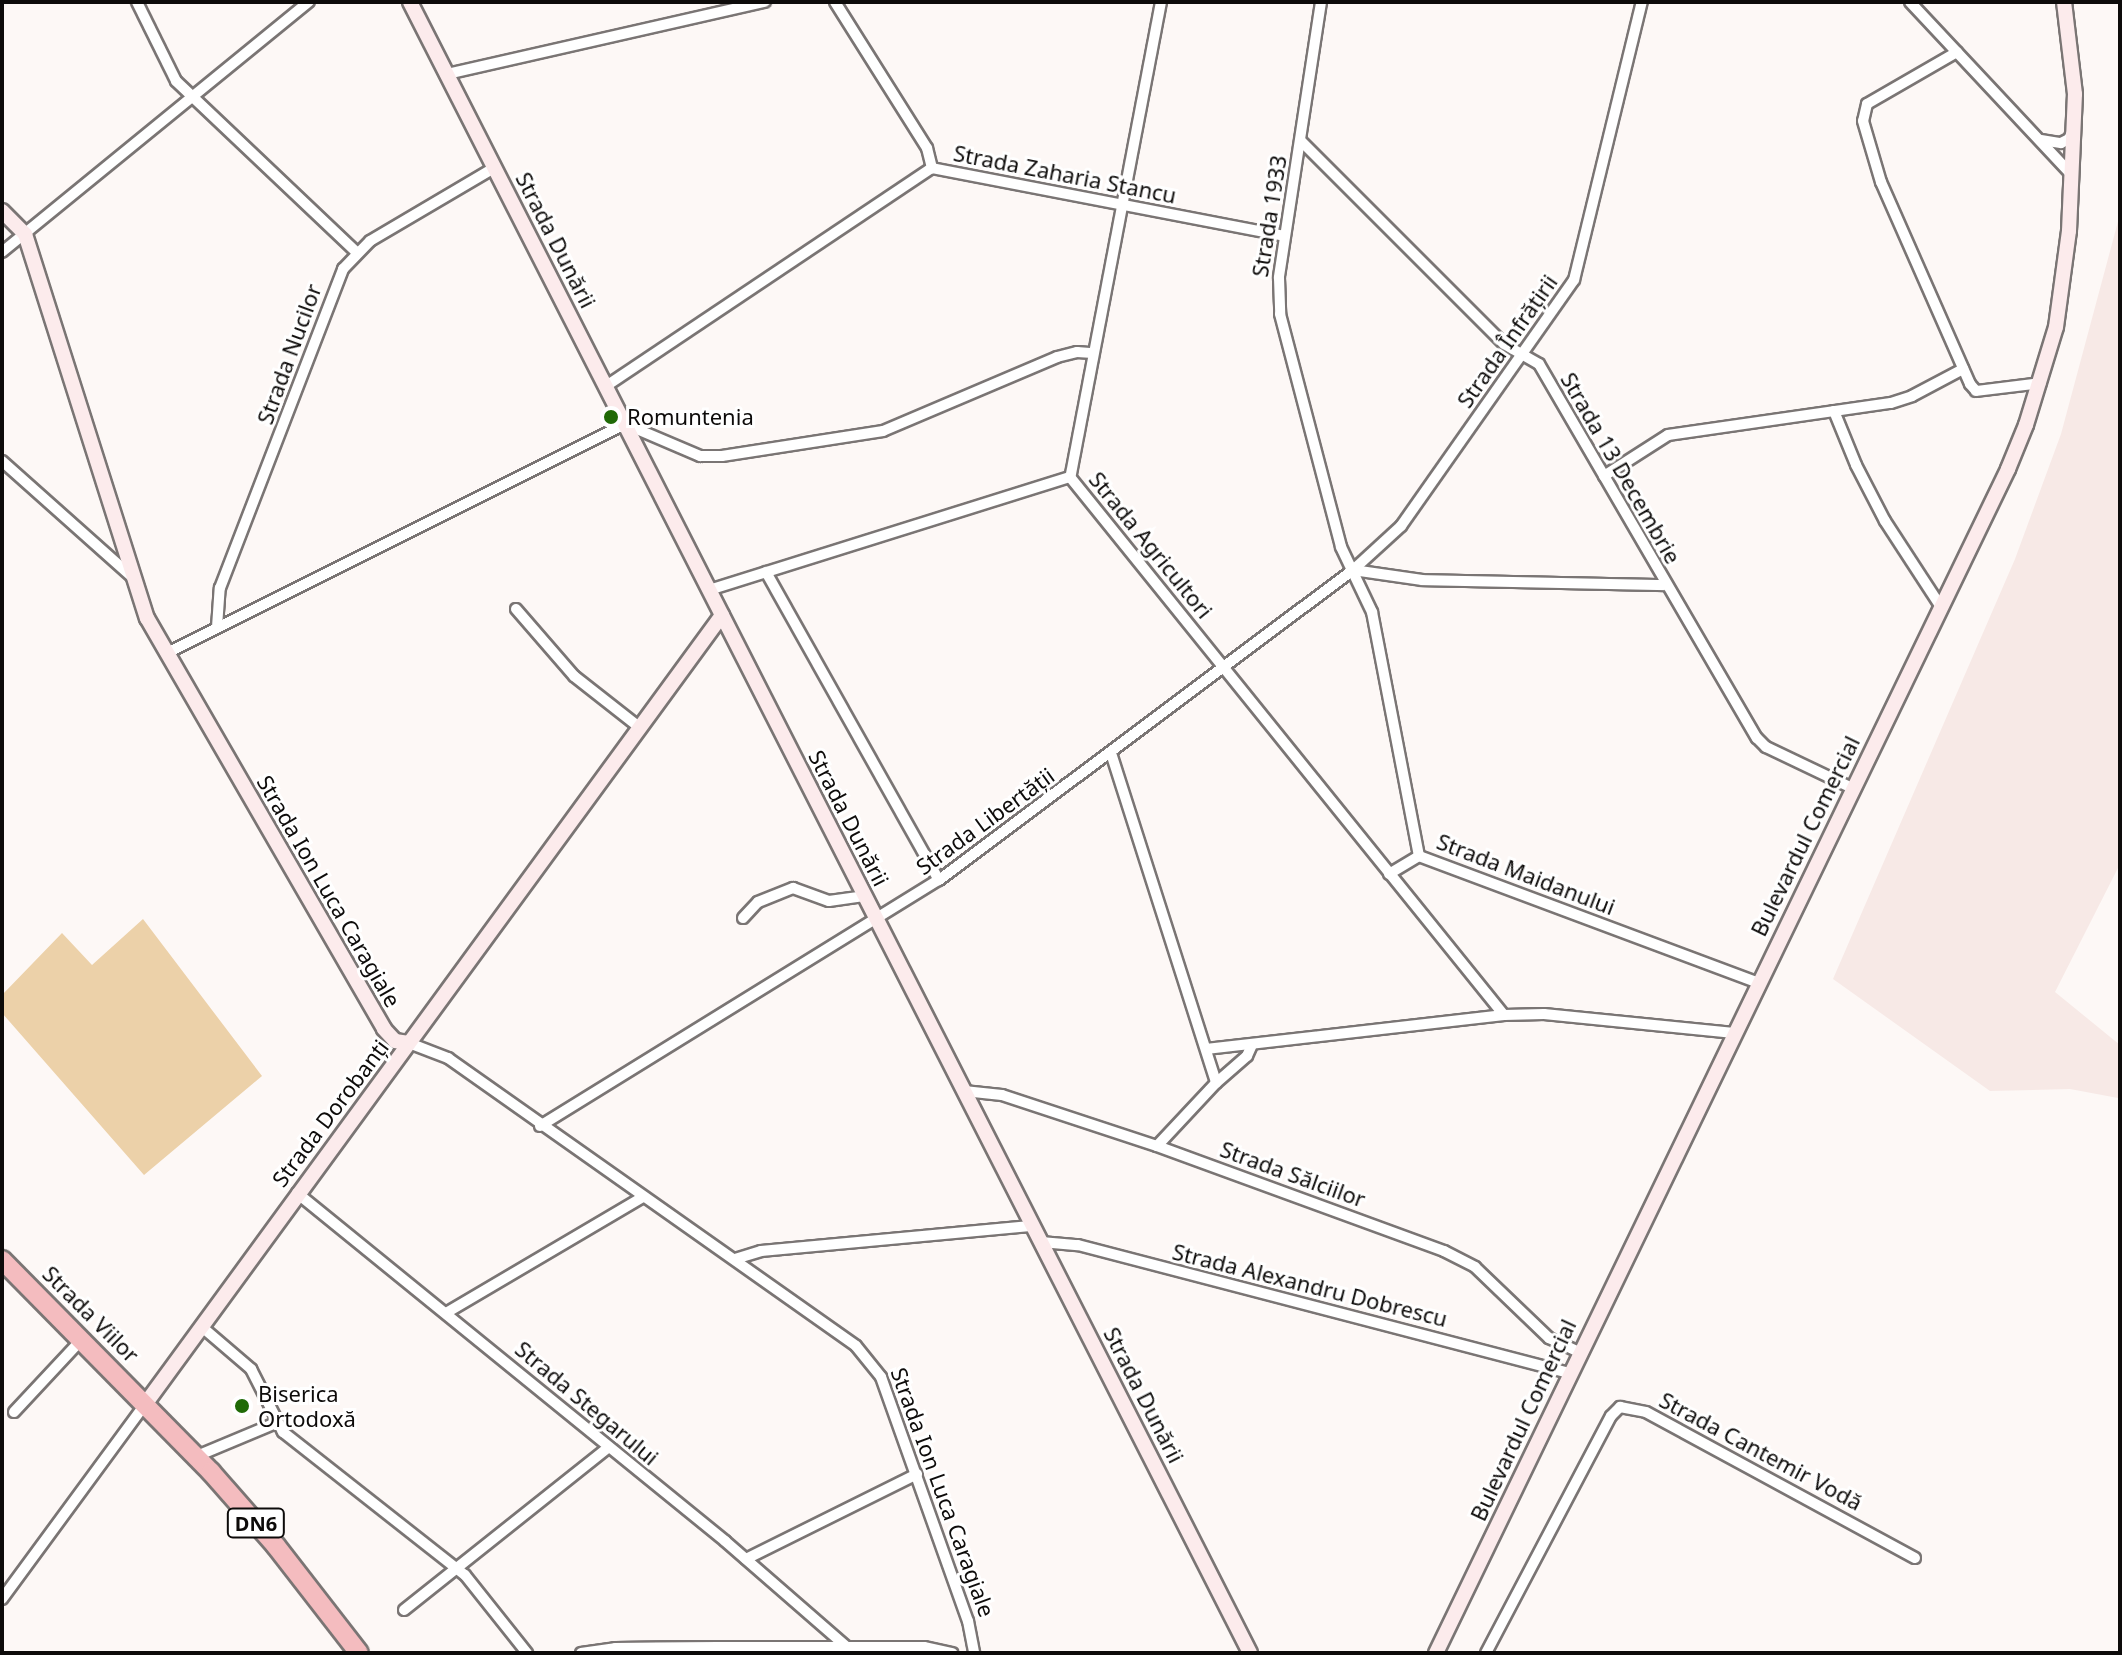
<!DOCTYPE html>
<html>
<head>
<meta charset="utf-8">
<style>
  body { margin:0 }
  #map { position:relative; width:2122px; height:1655px; overflow:hidden; background:#fdf8f6; font-family:"Noto Sans",sans-serif }
  div>[style] { position:absolute }
  .built>* { inset:0; background:#f7e9e6 }
  .green>* { inset:0; background:#ecd1a9 }
  .roads { filter:drop-shadow(2px 0 #7a7574) drop-shadow(-2px 0 #7a7574) drop-shadow(0 2px #7a7574) drop-shadow(0 -2px #7a7574) }
  .street>* { height:10px; margin:-5px; padding:0 5px; transform-origin:5px; border-radius:5px; background:#fff }
  .secondary>* { height:14px; margin:-7px; padding:0 7px; transform-origin:7px; border-radius:7px; background:#fcebec }
  .highway>* { height:18px; margin:-9px; padding:0 9px; transform-origin:9px; border-radius:9px; background:#f4bcbf }
  .dots>* { width:22px; height:22px; translate:-50% -50%; box-sizing:border-box; border:4px solid #fff; border-radius:50% }
  span { translate:-50% -50%; white-space:nowrap; text-align:center; line-height:1.15; -webkit-text-stroke:6px #fff; paint-order:stroke }
  .shield-label span { padding:2px 6px; background:#fff; border:2px solid; border-radius:6px; -webkit-text-stroke-width:0 }
  .shield-label { font-size:20px; color:#0d0b0a; font-weight:700 }
  .street-label { font-size:22px; color:#0d0b0a }
  .poi-label { font-size:22px; color:#0d0b0a }
  .left { translate:0 -50%; text-align:left }
  .frame { position:absolute; inset:0; border:4px solid #0d0b0a; pointer-events:none }
</style>
</head>
<body>
<div id="map">
  <div class="built">
    <div style="clip-path:polygon(2120px 214px,2120px 864px,2055px 992px,2120px 1045px,2120px 1084px,2118px 1098px,2070px 1089px,1990px 1091px,1833px 979px,2015px 559px,2061px 434px)"></div>
  </div>
  <div class="green">
    <div style="clip-path:polygon(143px 919px,262px 1076px,144px 1175px,2px 1013px,2px 995px,62px 933px,92px 965px)"></div>
  </div>
  <div class="roads">
    <div class="street">
      <div style="left:137px;top:2px;width:88px;rotate:63.7deg"></div>
      <div style="left:176px;top:81px;width:248px;rotate:43.5deg"></div>
      <div style="left:835px;top:2px;width:173px;rotate:57.8deg"></div>
      <div style="left:927px;top:148px;width:21px;rotate:76deg"></div>
      <div style="left:1161px;top:2px;width:484px;rotate:100.8deg"></div>
      <div style="left:1070px;top:477px;width:691px;rotate:51.11deg"></div>
      <div style="left:1321px;top:2px;width:279px;rotate:98.7deg"></div>
      <div style="left:1279px;top:278px;width:36px;rotate:88deg"></div>
      <div style="left:1280px;top:314px;width:241px;rotate:75.3deg"></div>
      <div style="left:1341px;top:547px;width:72px;rotate:64.5deg"></div>
      <div style="left:1372px;top:612px;width:248px;rotate:79.1deg"></div>
      <div style="left:1419px;top:856px;width:362px;rotate:20.5deg"></div>
      <div style="left:1910px;top:2px;width:238px;rotate:46.9deg"></div>
      <div style="left:1957px;top:52px;width:104px;rotate:150deg"></div>
      <div style="left:1867px;top:104px;width:17px;rotate:103deg"></div>
      <div style="left:1863px;top:121px;width:64px;rotate:73.6deg"></div>
      <div style="left:1881px;top:182px;width:221px;rotate:66.2deg"></div>
      <div style="left:1970px;top:384px;width:9px;rotate:49deg"></div>
      <div style="left:1976px;top:391px;width:65px;rotate:-7deg"></div>
      <div style="left:447px;top:74px;width:326px;rotate:-12.8deg"></div>
      <div style="left:2041px;top:140px;width:20px;rotate:9deg"></div>
      <div style="left:2061px;top:143px;width:9px;rotate:-27deg"></div>
      <div style="left:2069px;top:139px;width:10px;rotate:-66deg"></div>
      <div style="left:1301px;top:141px;width:287px;rotate:45deg"></div>
      <div style="left:1504px;top:344px;width:40px;rotate:29.7deg"></div>
      <div style="left:1539px;top:364px;width:433px;rotate:59.8deg"></div>
      <div style="left:1757px;top:738px;width:13px;rotate:45deg"></div>
      <div style="left:1766px;top:747px;width:95px;rotate:25.5deg"></div>
      <div style="left:932px;top:168px;width:359px;rotate:10.9deg"></div>
      <div style="left:2px;top:252px;width:396px;rotate:-39.2deg"></div>
      <div style="left:606px;top:386px;width:392px;rotate:-33.8deg"></div>
      <div style="left:1834px;top:411px;width:58px;rotate:67.8deg"></div>
      <div style="left:1856px;top:465px;width:63px;rotate:62.6deg"></div>
      <div style="left:1885px;top:521px;width:103px;rotate:56.9deg"></div>
      <div style="left:2px;top:461px;width:174px;rotate:41.7deg"></div>
      <div style="left:1604px;top:476px;width:76px;rotate:-32.6deg"></div>
      <div style="left:1668px;top:435px;width:225px;rotate:-8.2deg"></div>
      <div style="left:1891px;top:403px;width:22px;rotate:-18deg"></div>
      <div style="left:1912px;top:396px;width:58px;rotate:-27.9deg"></div>
      <div style="left:1353px;top:570px;width:70px;rotate:8.2deg"></div>
      <div style="left:1422px;top:580px;width:242px;rotate:1.2deg"></div>
      <div style="left:766px;top:572px;width:353px;rotate:60.7deg"></div>
      <div style="left:709px;top:590px;width:378px;rotate:-17.4deg"></div>
      <div style="left:516px;top:609px;width:89px;rotate:49.1deg"></div>
      <div style="left:574px;top:676px;width:83px;rotate:38.1deg"></div>
      <div style="left:217px;top:627px;width:39px;rotate:-86deg"></div>
      <div style="left:220px;top:588px;width:342px;rotate:-68.9deg"></div>
      <div style="left:343px;top:269px;width:39px;rotate:-46deg"></div>
      <div style="left:370px;top:241px;width:144px;rotate:-30.5deg"></div>
      <div style="left:167px;top:653px;width:512px;rotate:-26.57deg"></div>
      <div style="left:625px;top:424px;width:82px;rotate:23.1deg"></div>
      <div style="left:700px;top:456px;width:22px"></div>
      <div style="left:722px;top:456px;width:163px;rotate:-8.8deg"></div>
      <div style="left:883px;top:431px;width:189px;rotate:-23deg"></div>
      <div style="left:1057px;top:357px;width:21px;rotate:-14deg"></div>
      <div style="left:1077px;top:352px;width:16px;rotate:4deg"></div>
      <div style="left:1111px;top:753px;width:346px;rotate:72.3deg"></div>
      <div style="left:1389px;top:874px;width:35px;rotate:-31deg"></div>
      <div style="left:743px;top:918px;width:22px;rotate:-47deg"></div>
      <div style="left:758px;top:902px;width:38px;rotate:-22deg"></div>
      <div style="left:793px;top:888px;width:38px;rotate:20deg"></div>
      <div style="left:829px;top:901px;width:35px;rotate:-8deg"></div>
      <div style="left:409px;top:1043px;width:42px;rotate:21deg"></div>
      <div style="left:448px;top:1058px;width:499px;rotate:35.2deg"></div>
      <div style="left:856px;top:1346px;width:40px;rotate:51deg"></div>
      <div style="left:881px;top:1377px;width:259px;rotate:70.4deg"></div>
      <div style="left:968px;top:1621px;width:33px;rotate:79deg"></div>
      <div style="left:1206px;top:1049px;width:300px;rotate:-6.5deg"></div>
      <div style="left:1504px;top:1015px;width:40px;rotate:-1.4deg"></div>
      <div style="left:1544px;top:1014px;width:191px;rotate:5.7deg"></div>
      <div style="left:964px;top:1091px;width:38px;rotate:6deg"></div>
      <div style="left:1002px;top:1095px;width:163px;rotate:18.2deg"></div>
      <div style="left:1157px;top:1146px;width:306px;rotate:20.1deg"></div>
      <div style="left:1444px;top:1251px;width:35px;rotate:27deg"></div>
      <div style="left:1475px;top:1267px;width:103px;rotate:43.8deg"></div>
      <div style="left:1549px;top:1338px;width:33px;rotate:25deg"></div>
      <div style="left:540px;top:1126px;width:469px;rotate:-31.7deg"></div>
      <div style="left:939px;top:880px;width:517px;rotate:-36.83deg"></div>
      <div style="left:1353px;top:570px;width:65px;rotate:-42.5deg"></div>
      <div style="left:1401px;top:526px;width:301px;rotate:-54.9deg"></div>
      <div style="left:1574px;top:280px;width:286px;rotate:-76.3deg"></div>
      <div style="left:1157px;top:1146px;width:86px;rotate:-46.9deg"></div>
      <div style="left:1216px;top:1083px;width:41px;rotate:-41.1deg"></div>
      <div style="left:1247px;top:1056px;width:12px;rotate:-66deg"></div>
      <div style="left:297px;top:1193px;width:552px;rotate:39.11deg"></div>
      <div style="left:725px;top:1541px;width:163px;rotate:41deg"></div>
      <div style="left:1041px;top:1242px;width:37px;rotate:5deg"></div>
      <div style="left:1078px;top:1245px;width:507px;rotate:14.61deg"></div>
      <div style="left:735px;top:1259px;width:27px;rotate:-17deg"></div>
      <div style="left:761px;top:1251px;width:273px;rotate:-5.3deg"></div>
      <div style="left:446px;top:1313px;width:229px;rotate:-30.5deg"></div>
      <div style="left:202px;top:1327px;width:65px;rotate:40.6deg"></div>
      <div style="left:251px;top:1369px;width:71px;rotate:63.1deg"></div>
      <div style="left:283px;top:1432px;width:231px;rotate:38.2deg"></div>
      <div style="left:465px;top:1575px;width:100px;rotate:51.5deg"></div>
      <div style="left:14px;top:1412px;width:100px;rotate:-47deg"></div>
      <div style="left:197px;top:1456px;width:86px;rotate:-22.7deg"></div>
      <div style="left:746px;top:1559px;width:191px;rotate:-26.4deg"></div>
      <div style="left:2px;top:1599px;width:243px;rotate:-53.7deg"></div>
      <div style="left:404px;top:1610px;width:260px;rotate:-38.5deg"></div>
      <div style="left:581px;top:1653px;width:34px;rotate:-8deg"></div>
      <div style="left:615px;top:1648px;width:103px;rotate:-0.6deg"></div>
      <div style="left:718px;top:1647px;width:206px"></div>
      <div style="left:924px;top:1647px;width:29px;rotate:12deg"></div>
      <div style="left:1486px;top:1653px;width:268px;rotate:-62.2deg"></div>
      <div style="left:1611px;top:1416px;width:13px;rotate:-45deg"></div>
      <div style="left:1620px;top:1407px;width:26px;rotate:11deg"></div>
      <div style="left:1646px;top:1412px;width:306px;rotate:28.5deg"></div>
    </div>
    <div class="secondary">
      <div style="left:410px;top:2px;width:1852px;rotate:63.03deg"></div>
      <div style="left:2px;top:211px;width:33px;rotate:45deg"></div>
      <div style="left:25px;top:234px;width:403px;rotate:72.4deg"></div>
      <div style="left:147px;top:618px;width:474px;rotate:60deg"></div>
      <div style="left:384px;top:1029px;width:16px;rotate:47deg"></div>
      <div style="left:395px;top:1041px;width:14px;rotate:8deg"></div>
      <div style="left:146px;top:1403px;width:976px;rotate:-53.83deg"></div>
      <div style="left:1436px;top:1653px;width:1315px;rotate:-64.21deg"></div>
      <div style="left:2008px;top:469px;width:48px;rotate:-67.8deg"></div>
      <div style="left:2026px;top:425px;width:102px;rotate:-73deg"></div>
      <div style="left:2056px;top:327px;width:97px;rotate:-82.3deg"></div>
      <div style="left:2069px;top:231px;width:137px;rotate:-87.5deg"></div>
      <div style="left:2075px;top:94px;width:93px;rotate:-96.8deg"></div>
    </div>
    <div class="highway">
      <div style="left:2px;top:1260px;width:298px;rotate:45.4deg"></div>
      <div style="left:211px;top:1472px;width:98px;rotate:48.7deg"></div>
      <div style="left:276px;top:1546px;width:135px;rotate:52.2deg"></div>
    </div>
  </div>
  <div class="dots">
    <div style="left:611px;top:417px;background:#206a07"></div>
    <div style="left:242px;top:1406px;background:#206a07"></div>
  </div>
  <div class="shield-label">
    <span style="left:256px;top:1523px">DN6</span>
  </div>
  <div class="street-label">
    <span style="left:1065px;top:174px;rotate:11deg">Strada Zaharia Stancu</span>
    <span style="left:1269px;top:216px;rotate:-81deg">Strada 1933</span>
    <span style="left:556px;top:240px;rotate:63deg">Strada Dunării</span>
    <span style="left:1507px;top:341px;rotate:-55deg">Strada Înfrățirii</span>
    <span style="left:289px;top:354px;rotate:-70deg">Strada Nucilor</span>
    <span style="left:1621px;top:468px;rotate:60deg">Strada 13 Decembrie</span>
    <span style="left:1151px;top:545px;rotate:51deg">Strada Agricultori</span>
    <span style="left:849px;top:818px;rotate:63deg">Strada Dunării</span>
    <span style="left:985px;top:821px;rotate:-36deg">Strada Libertății</span>
    <span style="left:1805px;top:836px;rotate:-64deg">Bulevardul Comercial</span>
    <span style="left:1526px;top:874px;rotate:21deg">Strada Maidanului</span>
    <span style="left:329px;top:891px;rotate:60deg">Strada Ion Luca Caragiale</span>
    <span style="left:330px;top:1113px;rotate:-53deg">Strada Dorobanți</span>
    <span style="left:1293px;top:1174px;rotate:20deg">Strada Sălciilor</span>
    <span style="left:1310px;top:1285px;rotate:14deg">Strada Alexandru Dobrescu</span>
    <span style="left:91px;top:1314px;rotate:45deg">Strada Viilor</span>
    <span style="left:1144px;top:1395px;rotate:63deg">Strada Dunării</span>
    <span style="left:587px;top:1403px;rotate:40deg">Strada Stegarului</span>
    <span style="left:1523px;top:1420px;rotate:-65deg">Bulevardul Comercial</span>
    <span style="left:1761px;top:1451px;rotate:28deg">Strada Cantemir Vodă</span>
    <span style="left:943px;top:1492px;rotate:70deg">Strada Ion Luca Caragiale</span>
  </div>
  <div class="poi-label">
    <span class="left" style="left:627px;top:417px">Romuntenia</span>
    <span class="left" style="left:258px;top:1406px">Biserica<br>Ortodoxă</span>
  </div>
  <div class="frame"></div>
</div>
</body>
</html>
